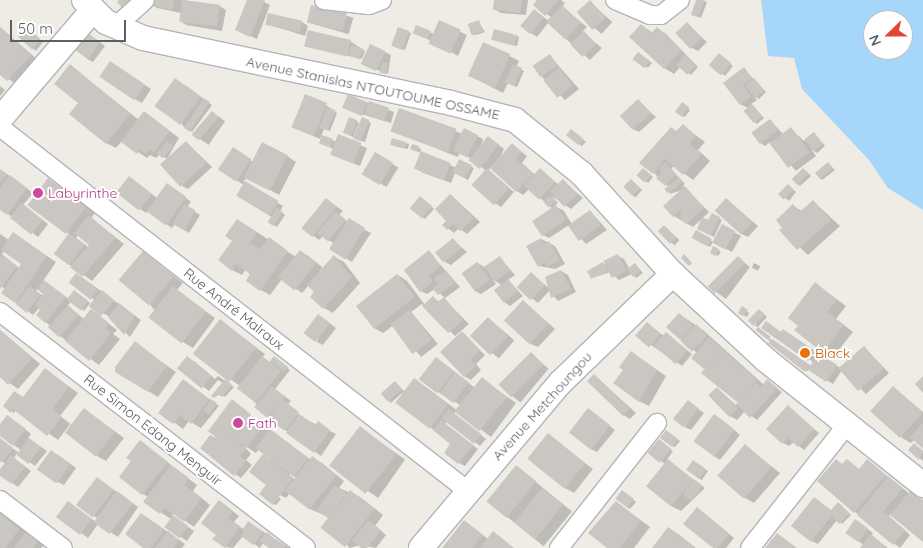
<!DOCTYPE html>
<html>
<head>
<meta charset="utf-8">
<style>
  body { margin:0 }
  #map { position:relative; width:923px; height:548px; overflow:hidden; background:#eeece5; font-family:Quicksand,sans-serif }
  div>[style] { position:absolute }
  .water>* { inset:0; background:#a7d6fb }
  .shadow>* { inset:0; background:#0003; transform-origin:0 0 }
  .building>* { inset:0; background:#cac7c2; transform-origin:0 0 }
  .roads { filter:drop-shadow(1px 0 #b2b5b9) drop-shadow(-1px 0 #b2b5b9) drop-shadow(0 1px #b2b5b9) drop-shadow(0 -1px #b2b5b9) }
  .street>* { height:18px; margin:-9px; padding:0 9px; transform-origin:9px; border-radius:9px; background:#fff }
  .secondary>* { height:24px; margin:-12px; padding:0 12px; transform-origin:12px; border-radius:12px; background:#fff }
  .dots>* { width:14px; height:14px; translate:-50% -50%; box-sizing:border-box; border:2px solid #fff; border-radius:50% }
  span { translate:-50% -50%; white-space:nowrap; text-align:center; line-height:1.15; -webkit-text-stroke:4px #fff; paint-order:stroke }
  .street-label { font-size:14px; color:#5c6064 }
  .hotel-label { font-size:14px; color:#b23c85 }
  .left { translate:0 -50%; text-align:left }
  .food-label { font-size:14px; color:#c56008 }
  .north { position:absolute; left:863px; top:10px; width:50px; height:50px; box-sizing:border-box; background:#fff; border:1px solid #bebfc1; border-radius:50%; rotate:248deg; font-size:14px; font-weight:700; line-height:20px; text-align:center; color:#5c6064 }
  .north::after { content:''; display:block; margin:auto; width:18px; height:22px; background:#e24637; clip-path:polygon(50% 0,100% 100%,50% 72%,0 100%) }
  .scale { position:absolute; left:10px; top:20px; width:116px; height:22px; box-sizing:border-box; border:2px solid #5c6064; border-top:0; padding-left:6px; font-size:15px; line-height:18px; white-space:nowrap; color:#5c6064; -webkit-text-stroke:4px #fff; paint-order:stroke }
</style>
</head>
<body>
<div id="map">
  <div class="water">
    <div style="clip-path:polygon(evenodd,761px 0,923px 0,923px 210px,888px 188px,869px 160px,802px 89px,794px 58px,768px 56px,761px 0,873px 20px,903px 20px,903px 50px,873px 50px,873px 20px)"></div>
  </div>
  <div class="shadow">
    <div style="clip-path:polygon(151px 0,184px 0,219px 6px,226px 10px,222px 31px,186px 25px,180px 21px,181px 13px,157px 8px,150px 4px)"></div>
    <div style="clip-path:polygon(248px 0,260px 0,270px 5px,257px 39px,243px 33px)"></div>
    <div style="clip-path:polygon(495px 0,528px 0,526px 15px,501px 13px,494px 9px)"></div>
    <div style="clip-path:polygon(539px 0,561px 0,565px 3px,562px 7px,587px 27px,582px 32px,602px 48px,590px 60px,548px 23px,537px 37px,531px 33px,534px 10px,549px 21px,552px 18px,535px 5px)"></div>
    <div style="clip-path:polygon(697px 0,707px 2px,701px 18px,695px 16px)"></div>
    <div style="left:590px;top:2px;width:30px;height:16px;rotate:42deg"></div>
    <div style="left:312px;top:6px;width:43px;height:17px;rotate:16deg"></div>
    <div style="clip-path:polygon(478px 21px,485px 32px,476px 35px,473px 34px)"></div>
    <div style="clip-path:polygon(302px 22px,308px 26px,305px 36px,267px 24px)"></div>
    <div style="clip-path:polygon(439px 22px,467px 35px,458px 56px,418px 34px,417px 27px,434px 34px)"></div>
    <div style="clip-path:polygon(687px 24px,707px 42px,698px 51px,692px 48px)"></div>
    <div style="clip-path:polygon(641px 25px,653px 33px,657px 28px,666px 34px,698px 67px,691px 75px,681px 66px,674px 74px,664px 68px)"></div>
    <div style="clip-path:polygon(0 27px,39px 61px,17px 85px,0 73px)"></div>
    <div style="clip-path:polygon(30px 30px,43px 42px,36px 51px,20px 37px)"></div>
    <div style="clip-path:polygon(86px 32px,105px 46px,93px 62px,87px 59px)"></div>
    <div style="clip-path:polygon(408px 32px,411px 33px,405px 50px,396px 47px)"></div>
    <div style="clip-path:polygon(517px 36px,519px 37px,517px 46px,496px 41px)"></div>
    <div style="clip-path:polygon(350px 41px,365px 51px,362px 59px,306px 46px)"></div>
    <div style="clip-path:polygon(484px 43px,519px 61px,516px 67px,524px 71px,517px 87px,508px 83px,503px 93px,478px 80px)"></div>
    <div style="clip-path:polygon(385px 52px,391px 55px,388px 74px,370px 67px)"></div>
    <div style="clip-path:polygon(641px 55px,652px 63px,648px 68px,635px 58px)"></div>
    <div style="clip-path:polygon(550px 56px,579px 89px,565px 100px,542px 77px)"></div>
    <div style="clip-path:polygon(722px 56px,733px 66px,725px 76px,711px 65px)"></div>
    <div style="clip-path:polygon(71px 66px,139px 120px,144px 112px,179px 138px,167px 159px,160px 154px,156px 158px,150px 155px,147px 158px,122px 141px,116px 148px,106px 143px,80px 102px)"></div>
    <div style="clip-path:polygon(117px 66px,151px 89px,142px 103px,136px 100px)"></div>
    <div style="clip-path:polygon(744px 69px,766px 92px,759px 99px,753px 95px,757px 100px,751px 104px,764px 118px,757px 124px,745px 111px,748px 108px,740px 104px)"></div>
    <div style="clip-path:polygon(185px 85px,212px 105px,192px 132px,182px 125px)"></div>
    <div style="clip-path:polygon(0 86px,5px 90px,0 96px)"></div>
    <div style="clip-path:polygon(349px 96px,394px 112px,391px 123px,351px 111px)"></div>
    <div style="clip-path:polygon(638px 101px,656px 117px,639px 132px,633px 129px)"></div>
    <div style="left:682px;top:104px;width:10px;height:9px;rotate:37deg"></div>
    <div style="clip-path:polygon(326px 105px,337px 113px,330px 131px,324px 129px,320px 139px,299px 130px)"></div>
    <div style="clip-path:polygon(400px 110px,463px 134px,477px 136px,483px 139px,480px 149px,494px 141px,504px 149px,498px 161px,512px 145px,518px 149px,527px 156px,522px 163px,535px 175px,540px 169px,559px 185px,563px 181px,583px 198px,571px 209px,552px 196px,558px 203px,554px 206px,563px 210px,572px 224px,590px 211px,607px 230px,586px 244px,569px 225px,549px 238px,543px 235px,553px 209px,545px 202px,529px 189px,523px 195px,517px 191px,491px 167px,488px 170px,514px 192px,501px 207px,495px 203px,474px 185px,486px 171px,472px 159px,459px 153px,458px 157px,392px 131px)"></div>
    <div style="left:212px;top:112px;width:16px;height:29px;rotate:35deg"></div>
    <div style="clip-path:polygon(362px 119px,371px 123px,365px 142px,358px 140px)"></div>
    <div style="clip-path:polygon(770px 120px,784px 135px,791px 129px,804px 141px,814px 133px,825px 146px,817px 153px,811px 149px,816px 156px,796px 171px,770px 142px,765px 146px,759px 142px)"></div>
    <div style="clip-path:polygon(356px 121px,359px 123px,353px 137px,343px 132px)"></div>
    <div style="clip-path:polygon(683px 126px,705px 142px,698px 150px,710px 161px,693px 180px,674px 166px,671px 169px,685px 184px,683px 186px,709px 212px,693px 227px,674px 216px,682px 190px,670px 194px,669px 187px,654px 173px)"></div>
    <div style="clip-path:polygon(574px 132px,586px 142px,582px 146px,580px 145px)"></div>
    <div style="clip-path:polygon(339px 136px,367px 148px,360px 166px,339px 158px,332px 154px,334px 149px,324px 145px,323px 137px,337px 142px)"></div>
    <div style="clip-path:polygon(393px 140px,409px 144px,408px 149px,395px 146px)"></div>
    <div style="clip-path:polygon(187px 143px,212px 167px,188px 189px,182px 186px)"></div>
    <div style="clip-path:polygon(413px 145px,421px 149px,420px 152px,457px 168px,460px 161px,474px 168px,468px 180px,455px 173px,451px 183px,421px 172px,421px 153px,414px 150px)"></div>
    <div style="clip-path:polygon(240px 153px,253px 162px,287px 156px,296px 162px,279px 195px,247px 177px,243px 182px,283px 206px,280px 211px,285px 215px,277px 227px,269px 221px,272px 217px,237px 196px,244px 185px,236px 180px)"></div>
    <div style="left:376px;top:154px;width:26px;height:23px;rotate:31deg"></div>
    <div style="clip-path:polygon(828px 164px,835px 170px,822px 180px,820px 178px)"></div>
    <div style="clip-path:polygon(0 169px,33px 193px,23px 205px,48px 224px,38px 237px,0 208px)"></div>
    <div style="clip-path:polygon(646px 171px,653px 177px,648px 183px,646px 181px)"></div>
    <div style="clip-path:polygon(806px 171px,811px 176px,800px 186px,793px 179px)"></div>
    <div style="clip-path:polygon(evenodd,48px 179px,95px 213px,91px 218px,124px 244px,92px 281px,55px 254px,69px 236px,48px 179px,78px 235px,90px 245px,88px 247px,76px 238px,78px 235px)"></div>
    <div style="left:631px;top:180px;width:15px;height:10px;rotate:42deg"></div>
    <div style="clip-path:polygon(136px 182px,157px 198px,173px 188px,191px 202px,187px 207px,200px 215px,189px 233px,175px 224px,172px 228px,148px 211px,146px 213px,118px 193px)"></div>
    <div style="clip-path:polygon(791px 188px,796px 192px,789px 201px,781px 194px)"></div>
    <div style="clip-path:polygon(451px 195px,480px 222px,467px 234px,459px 228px,454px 233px,444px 225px,448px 221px)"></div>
    <div style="clip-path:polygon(326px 199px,343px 211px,339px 215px,348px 222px,371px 233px,352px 262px,330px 248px,333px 243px,323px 236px,319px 240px,303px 228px)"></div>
    <div style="clip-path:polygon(423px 199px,434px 209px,425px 219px,422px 217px)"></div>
    <div style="clip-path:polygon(727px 200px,758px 226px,748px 237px,742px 234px)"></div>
    <div style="clip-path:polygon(813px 201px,840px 226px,808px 255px,781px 230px,793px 206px,802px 211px)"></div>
    <div style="clip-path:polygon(712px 215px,722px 220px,714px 237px,698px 228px,709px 222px)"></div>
    <div style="clip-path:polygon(238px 220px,296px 257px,307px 255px,322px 267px,319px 274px,335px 257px,344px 262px,360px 283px,333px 313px,324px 308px,309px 285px,302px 293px,282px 279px,270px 295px,261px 290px,246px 269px,242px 275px,232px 270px)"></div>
    <div style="left:664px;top:226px;width:21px;height:7px;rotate:43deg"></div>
    <div style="clip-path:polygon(723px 226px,741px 236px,732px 252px,713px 242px,710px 247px,693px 237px,697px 232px,715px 243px)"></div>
    <div style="clip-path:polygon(evenodd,0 234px,9px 240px,14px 234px,56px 262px,43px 281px,69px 299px,77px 293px,90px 303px,84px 311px,71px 302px,67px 306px,84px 319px,91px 310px,117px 330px,113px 334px,120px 339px,99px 365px,60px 336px,46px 322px,40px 307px,33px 315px,3px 293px,5px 289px,0 285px,0 234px,4px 251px,22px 264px,19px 268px,1px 256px,4px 251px,0 234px,38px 289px,45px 294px,43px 296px,36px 291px,38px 289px)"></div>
    <div style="clip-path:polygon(541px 239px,555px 246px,565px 264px,555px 269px,539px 266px)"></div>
    <div style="clip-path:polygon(453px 240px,467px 252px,451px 265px,445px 262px)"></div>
    <div style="clip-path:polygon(714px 248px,721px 252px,718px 256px,711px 252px)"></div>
    <div style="clip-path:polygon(429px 252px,460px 287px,445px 298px,435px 289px,427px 294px,421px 291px)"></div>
    <div style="clip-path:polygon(144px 253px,183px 283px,177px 290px,215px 318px,193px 348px,183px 342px,151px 306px)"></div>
    <div style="clip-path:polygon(618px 256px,624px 259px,629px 268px,635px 264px,643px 273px,636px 278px,632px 274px,619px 280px,610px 272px,592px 278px,603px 264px,608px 266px)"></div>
    <div style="clip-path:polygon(500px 258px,515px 275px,508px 280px,523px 296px,510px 306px,504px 302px,502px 285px,492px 279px,496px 284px,481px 294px,475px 291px,478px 263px,485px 268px)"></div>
    <div style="left:738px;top:258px;width:15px;height:40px;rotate:37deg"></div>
    <div style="left:754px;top:263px;width:7px;height:5px;rotate:27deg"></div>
    <div style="clip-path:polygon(561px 271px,568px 275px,576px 292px,558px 301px,549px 291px,538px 303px,519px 288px,531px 274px,549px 288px)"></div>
    <div style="clip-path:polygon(398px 275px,407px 281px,425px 305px,433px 298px,440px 302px,444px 299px,469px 324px,455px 336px,422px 304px,411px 312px,438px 344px,421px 357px,394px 325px,383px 333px,374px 328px)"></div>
    <div style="clip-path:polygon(83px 278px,141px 320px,130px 337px,110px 317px,91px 306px,96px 301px,71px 282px)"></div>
    <div style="clip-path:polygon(816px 284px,846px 306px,836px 319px,853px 332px,833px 357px,823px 352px,800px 325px)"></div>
    <div style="clip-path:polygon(523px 301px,555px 329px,538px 347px,531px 344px)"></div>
    <div style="clip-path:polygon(742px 308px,749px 313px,747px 317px,739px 313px)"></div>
    <div style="clip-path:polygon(762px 312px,767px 317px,758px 327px,755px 326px)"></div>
    <div style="clip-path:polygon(679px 314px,703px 330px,764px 385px,768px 381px,782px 392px,757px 420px,745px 411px,737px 420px,730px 416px,718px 389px,736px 405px,740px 402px,705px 368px,697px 353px,667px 327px)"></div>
    <div style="clip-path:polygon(324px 319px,336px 328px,323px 345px,317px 342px)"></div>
    <div style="left:489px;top:319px;width:33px;height:24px;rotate:40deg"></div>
    <div style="clip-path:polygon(220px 321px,265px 354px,262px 358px,270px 362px,274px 358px,290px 370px,275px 389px,291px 401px,288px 404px,303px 418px,336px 434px,321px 456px,268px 417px,240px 386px,195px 354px)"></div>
    <div style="clip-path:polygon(647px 324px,664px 336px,672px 338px,692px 354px,682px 366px,638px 336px)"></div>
    <div style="clip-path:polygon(0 330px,40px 364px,18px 389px,0 376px)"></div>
    <div style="clip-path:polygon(757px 330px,811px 367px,814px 363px,782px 333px,784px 330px,840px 368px,864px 347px,889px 373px,866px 394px,842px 370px,833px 384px,810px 370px,806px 371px)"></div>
    <div style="clip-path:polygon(462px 333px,485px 355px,476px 364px,481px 370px,471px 380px,464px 376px)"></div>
    <div style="clip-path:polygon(135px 343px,176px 372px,158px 397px,148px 391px)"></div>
    <div style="clip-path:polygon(631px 352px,666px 376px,649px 406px,639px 401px,624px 370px)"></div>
    <div style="left:531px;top:354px;width:23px;height:44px;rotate:40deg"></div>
    <div style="clip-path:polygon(194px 361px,215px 379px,218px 376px,234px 387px,225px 397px,221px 394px,214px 397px,223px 383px,218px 380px,209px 391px,179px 368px)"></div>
    <div style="clip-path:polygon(442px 362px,475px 388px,482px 379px,516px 403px,491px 437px,456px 411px,454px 414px,486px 439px,480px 446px,447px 422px,445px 424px,478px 449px,465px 466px,459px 463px,452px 444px,397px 402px,404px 391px,391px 403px,389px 401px,395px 382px,405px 392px,415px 379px,458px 411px,462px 406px,438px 392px)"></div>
    <div style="clip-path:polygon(45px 369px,78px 393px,60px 416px,72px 425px,84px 409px,124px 438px,106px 461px,97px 456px,70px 424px,58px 440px,16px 410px,14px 413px,4px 406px,23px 398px)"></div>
    <div style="clip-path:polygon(594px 375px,636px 413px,630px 419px,623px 415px)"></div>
    <div style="clip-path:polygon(184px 381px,219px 406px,201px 428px,189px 421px,183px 429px,160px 412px)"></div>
    <div style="clip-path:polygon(893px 387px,923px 412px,923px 447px,915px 439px,911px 443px,902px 438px)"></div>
    <div style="clip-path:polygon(evenodd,232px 401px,311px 460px,313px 458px,322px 463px,344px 481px,339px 488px,360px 497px,383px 515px,375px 526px,386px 535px,376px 548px,360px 545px,349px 548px,331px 518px,310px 509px,290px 493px,286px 498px,280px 495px,263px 456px,275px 461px,259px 449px,256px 453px,242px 444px,251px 454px,246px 460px,252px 465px,241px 478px,235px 474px,221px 442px,210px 431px,232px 401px,290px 473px,297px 478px,296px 480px,289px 475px,290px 473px)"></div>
    <div style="clip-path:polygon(694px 406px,704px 413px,691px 430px,685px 427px)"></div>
    <div style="clip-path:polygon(788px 407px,819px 433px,804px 450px,794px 442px,789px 446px,783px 443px)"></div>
    <div style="clip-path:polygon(594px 413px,615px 430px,597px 452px,591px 449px)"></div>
    <div style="clip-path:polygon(8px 416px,31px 434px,28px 438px,47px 451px,35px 466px,17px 453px,14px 458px,31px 471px,18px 487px,0 474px,6px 464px,0 460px,0 439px,19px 453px,21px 450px,0 435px,0 426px)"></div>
    <div style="clip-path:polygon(721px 419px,740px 435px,720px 460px,714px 456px)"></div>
    <div style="left:360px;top:428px;width:55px;height:47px;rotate:35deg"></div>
    <div style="clip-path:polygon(669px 433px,680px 441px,675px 447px,672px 446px)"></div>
    <div style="clip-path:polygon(548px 435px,593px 469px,574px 493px,565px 488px)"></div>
    <div style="clip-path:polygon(140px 441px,197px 485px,193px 491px,210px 505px,194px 527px,174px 513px,172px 516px,194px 531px,187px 541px,166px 527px,171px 519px,145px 502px,148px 497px,143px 494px,133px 461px)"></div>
    <div style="clip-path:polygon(662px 442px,673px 451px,667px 460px,705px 488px,681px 511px,671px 506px,665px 464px,661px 461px)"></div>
    <div style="clip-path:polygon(745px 446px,780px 473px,754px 503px,745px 498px)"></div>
    <div style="clip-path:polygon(917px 446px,923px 451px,923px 461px,910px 450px)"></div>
    <div style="clip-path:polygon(58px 455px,76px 468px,64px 485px,58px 482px)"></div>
    <div style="clip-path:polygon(847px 460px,860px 470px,868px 461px,910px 494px,923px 500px,923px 540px,891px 513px,889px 516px,910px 535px,900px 548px,855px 512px,843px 465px)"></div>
    <div style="left:693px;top:461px;width:18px;height:11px;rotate:34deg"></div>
    <div style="left:516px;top:466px;width:72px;height:45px;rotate:39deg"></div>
    <div style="clip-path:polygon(103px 482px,138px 507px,118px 537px,98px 524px,88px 538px,59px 517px,75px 507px,96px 522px,99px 519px,79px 506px)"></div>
    <div style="clip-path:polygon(271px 491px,281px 499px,276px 505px,273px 504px)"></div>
    <div style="clip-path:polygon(625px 493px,636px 502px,630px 509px,617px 499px)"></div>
    <div style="clip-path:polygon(814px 498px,832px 511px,841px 505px,851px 515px,842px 524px,837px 520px,818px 544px,812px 541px)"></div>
    <div style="clip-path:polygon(616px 502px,650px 527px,634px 548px,609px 548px)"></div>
    <div style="clip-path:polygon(225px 505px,239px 516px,234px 522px,243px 529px,248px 522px,289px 548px,270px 548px,263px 543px,260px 548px,243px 536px,233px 548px,225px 547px,217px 535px)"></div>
    <div style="clip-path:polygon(703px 512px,734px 538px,726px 548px,715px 548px)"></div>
    <div style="clip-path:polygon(0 513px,44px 545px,41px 548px,0 548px)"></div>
    <div style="clip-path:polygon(148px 518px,185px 544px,182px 548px,145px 548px)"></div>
    <div style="clip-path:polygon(465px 521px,488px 539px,514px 548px,444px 548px)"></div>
    <div style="clip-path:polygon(861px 524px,873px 533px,871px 536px,888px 548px,861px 548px,864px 545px,846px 533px)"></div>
    <div style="clip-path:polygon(669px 528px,678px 534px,696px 548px,653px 548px)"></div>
  </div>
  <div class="building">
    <div style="clip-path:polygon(119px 0,135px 0,124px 10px,117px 2px)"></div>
    <div style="clip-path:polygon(150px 0,174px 0,173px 10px,149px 5px)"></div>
    <div style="left:182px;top:0;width:38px;height:22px;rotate:7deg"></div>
    <div style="clip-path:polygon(247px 0,265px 0,250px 37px,235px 30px)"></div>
    <div style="clip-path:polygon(494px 0,522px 0,520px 13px,493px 10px)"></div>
    <div style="clip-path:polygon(537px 0,559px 0,545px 16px,533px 5px)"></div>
    <div style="left:590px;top:0;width:24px;height:18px;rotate:48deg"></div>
    <div style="clip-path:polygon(696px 0,705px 0,698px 17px,691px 15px)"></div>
    <div style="left:311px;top:5px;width:37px;height:18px;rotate:13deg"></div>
    <div style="left:562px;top:5px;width:26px;height:23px;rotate:43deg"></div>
    <div style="left:534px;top:9px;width:13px;height:22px;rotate:39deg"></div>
    <div style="left:268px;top:13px;width:35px;height:12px;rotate:13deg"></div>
    <div style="left:439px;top:20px;width:24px;height:26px;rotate:24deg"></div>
    <div style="left:479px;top:20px;width:12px;height:12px;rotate:70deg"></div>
    <div style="left:687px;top:22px;width:22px;height:16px;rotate:47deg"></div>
    <div style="clip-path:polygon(641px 24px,651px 33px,657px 27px,682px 50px,664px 69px,629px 37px)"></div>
    <div style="left:416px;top:25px;width:16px;height:9px;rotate:22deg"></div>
    <div style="clip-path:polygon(0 27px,31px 55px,7px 81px,0 75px)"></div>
    <div style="left:27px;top:27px;width:19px;height:13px;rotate:43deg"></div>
    <div style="left:398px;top:27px;width:12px;height:20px;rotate:20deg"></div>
    <div style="left:494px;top:29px;width:24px;height:11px;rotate:15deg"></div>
    <div style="left:308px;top:30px;width:44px;height:17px;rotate:13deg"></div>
    <div style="left:85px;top:31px;width:19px;height:21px;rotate:36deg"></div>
    <div style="left:584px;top:31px;width:18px;height:19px;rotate:47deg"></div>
    <div style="left:483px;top:42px;width:30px;height:37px;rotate:24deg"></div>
    <div style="left:370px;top:44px;width:17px;height:22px;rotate:25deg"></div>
    <div style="left:352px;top:45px;width:12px;height:11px;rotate:20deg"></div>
    <div style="left:638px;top:52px;width:15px;height:9px;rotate:37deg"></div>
    <div style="left:719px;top:53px;width:16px;height:16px;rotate:40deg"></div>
    <div style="left:550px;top:54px;width:14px;height:21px;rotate:56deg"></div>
    <div style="left:685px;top:55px;width:15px;height:13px;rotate:42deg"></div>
    <div style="left:110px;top:61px;width:42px;height:19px;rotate:34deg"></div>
    <div style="left:383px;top:62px;width:6px;height:11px;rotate:18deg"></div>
    <div style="clip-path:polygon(70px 64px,130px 114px,106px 144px,69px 114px,78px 103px,54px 84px)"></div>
    <div style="left:513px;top:64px;width:10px;height:20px;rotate:24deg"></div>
    <div style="clip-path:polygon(744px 67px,752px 78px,743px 85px,751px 96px,740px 105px,723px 83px)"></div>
    <div style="left:559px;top:68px;width:22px;height:20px;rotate:51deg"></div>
    <div style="left:175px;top:78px;width:32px;height:35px;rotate:36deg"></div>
    <div style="left:754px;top:78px;width:16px;height:12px;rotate:50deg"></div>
    <div style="left:305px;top:94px;width:24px;height:36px;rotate:22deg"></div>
    <div style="left:348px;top:94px;width:21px;height:15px;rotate:23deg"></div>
    <div style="left:204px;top:98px;width:7px;height:36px;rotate:34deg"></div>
    <div style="left:638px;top:99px;width:19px;height:25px;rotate:47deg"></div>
    <div style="left:369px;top:101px;width:21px;height:14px;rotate:19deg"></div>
    <div style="left:682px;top:102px;width:9px;height:12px;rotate:36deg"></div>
    <div style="left:752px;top:104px;width:16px;height:11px;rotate:50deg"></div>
    <div style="left:327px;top:107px;width:9px;height:22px;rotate:21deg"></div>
    <div style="left:399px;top:108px;width:61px;height:25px;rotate:20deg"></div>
    <div style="clip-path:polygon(144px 111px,170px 131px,154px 152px,150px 149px,146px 154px,140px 149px,137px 154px,121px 142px)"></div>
    <div style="left:212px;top:111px;width:9px;height:31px;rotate:41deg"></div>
    <div style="left:349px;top:117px;width:9px;height:17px;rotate:21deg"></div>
    <div style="left:362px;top:117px;width:8px;height:23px;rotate:23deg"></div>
    <div style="left:770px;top:119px;width:14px;height:23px;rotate:54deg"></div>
    <div style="clip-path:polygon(683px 124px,696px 136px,690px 144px,702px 154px,683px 175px,665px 159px,653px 174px,639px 163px,671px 127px,676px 131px)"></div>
    <div style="left:791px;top:127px;width:31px;height:27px;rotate:53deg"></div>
    <div style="left:464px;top:128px;width:16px;height:25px;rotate:27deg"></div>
    <div style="left:571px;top:129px;width:16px;height:8px;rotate:38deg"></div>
    <div style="left:814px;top:132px;width:15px;height:12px;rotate:53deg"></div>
    <div style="left:338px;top:134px;width:25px;height:22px;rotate:21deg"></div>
    <div style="left:322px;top:135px;width:12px;height:9px;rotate:20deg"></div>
    <div style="left:488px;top:136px;width:14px;height:31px;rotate:39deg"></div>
    <div style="left:392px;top:138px;width:15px;height:7px;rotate:16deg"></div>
    <div style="left:167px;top:141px;width:8px;height:16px;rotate:40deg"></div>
    <div style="left:186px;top:141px;width:30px;height:35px;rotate:48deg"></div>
    <div style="left:262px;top:142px;width:29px;height:40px;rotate:27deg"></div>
    <div style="clip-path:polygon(512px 143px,522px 152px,516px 159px,533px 174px,516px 192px,490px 168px)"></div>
    <div style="clip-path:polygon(412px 144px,419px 146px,417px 152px,410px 149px)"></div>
    <div style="left:233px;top:147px;width:22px;height:27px;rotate:34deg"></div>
    <div style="left:421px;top:151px;width:32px;height:19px;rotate:22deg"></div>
    <div style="left:375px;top:152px;width:21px;height:26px;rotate:31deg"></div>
    <div style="left:459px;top:159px;width:14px;height:15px;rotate:25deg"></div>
    <div style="clip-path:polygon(665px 162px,676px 174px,665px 186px,656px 178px,662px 172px,658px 169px)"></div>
    <div style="left:828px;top:162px;width:8px;height:17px;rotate:50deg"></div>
    <div style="left:487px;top:168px;width:30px;height:23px;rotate:42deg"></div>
    <div style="left:540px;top:168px;width:21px;height:24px;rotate:43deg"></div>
    <div style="left:643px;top:168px;width:11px;height:10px;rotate:41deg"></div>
    <div style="left:803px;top:168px;width:8px;height:16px;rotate:45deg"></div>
    <div style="clip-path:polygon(0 169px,7px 175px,0 183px)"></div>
    <div style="clip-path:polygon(10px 175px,27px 188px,7px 215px,0 210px,0 188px)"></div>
    <div style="left:129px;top:176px;width:29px;height:21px;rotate:38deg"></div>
    <div style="left:679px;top:177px;width:6px;height:19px;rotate:51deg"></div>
    <div style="left:48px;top:178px;width:48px;height:34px;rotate:37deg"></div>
    <div style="left:563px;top:179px;width:21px;height:18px;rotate:47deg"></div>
    <div style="left:631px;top:179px;width:13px;height:11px;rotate:45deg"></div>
    <div style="left:245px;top:181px;width:39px;height:17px;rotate:31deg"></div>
    <div style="left:167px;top:183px;width:24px;height:35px;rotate:36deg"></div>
    <div style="left:788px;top:184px;width:8px;height:14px;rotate:45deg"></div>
    <div style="clip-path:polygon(685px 186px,704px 208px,686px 224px,679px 216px,682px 213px,680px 211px,673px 217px,663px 206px)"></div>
    <div style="clip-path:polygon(450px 194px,474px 218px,460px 231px,453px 224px,447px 230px,442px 225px,446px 221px,435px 209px)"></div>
    <div style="left:551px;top:195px;width:8px;height:10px;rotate:50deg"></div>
    <div style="left:420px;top:196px;width:16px;height:16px;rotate:40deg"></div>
    <div style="left:326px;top:198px;width:14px;height:39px;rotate:39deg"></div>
    <div style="left:726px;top:198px;width:36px;height:17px;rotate:42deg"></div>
    <div style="clip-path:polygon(813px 200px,831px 220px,797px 250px,779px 230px,782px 228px,776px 220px,793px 204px,800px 212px)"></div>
    <div style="left:22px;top:203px;width:27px;height:19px;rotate:39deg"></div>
    <div style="left:184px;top:204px;width:13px;height:23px;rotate:29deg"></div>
    <div style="left:556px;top:205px;width:18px;height:29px;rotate:56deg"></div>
    <div style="left:277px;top:208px;width:7px;height:17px;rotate:34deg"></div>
    <div style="left:590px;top:210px;width:19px;height:27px;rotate:55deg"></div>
    <div style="left:335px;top:211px;width:14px;height:28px;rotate:39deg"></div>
    <div style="clip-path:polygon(712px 213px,720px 217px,711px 236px,697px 229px,702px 217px,708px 220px)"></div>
    <div style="clip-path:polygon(89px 215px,115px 238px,82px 277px,70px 267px,89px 245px,74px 233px)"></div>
    <div style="left:349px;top:218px;width:19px;height:37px;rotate:32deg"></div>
    <div style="clip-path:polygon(237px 219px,257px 233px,250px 243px,260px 249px,269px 237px,288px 251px,260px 291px,246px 281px,250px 274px,236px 264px,232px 271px,218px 260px,232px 241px,225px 236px)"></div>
    <div style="left:722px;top:224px;width:15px;height:21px;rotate:28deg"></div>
    <div style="left:664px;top:225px;width:18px;height:9px;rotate:45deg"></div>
    <div style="left:696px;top:230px;width:18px;height:9px;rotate:29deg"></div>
    <div style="clip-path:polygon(13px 232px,47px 256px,15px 303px,1px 293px,21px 264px,1px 250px)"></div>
    <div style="left:69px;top:233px;width:19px;height:26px;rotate:36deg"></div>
    <div style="left:453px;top:238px;width:13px;height:23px;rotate:51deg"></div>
    <div style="clip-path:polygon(541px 238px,544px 244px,549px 241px,560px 260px,547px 267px,545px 262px,538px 267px,526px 246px)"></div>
    <div style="clip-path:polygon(713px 246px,719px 249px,715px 256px,710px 253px)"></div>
    <div style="left:300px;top:250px;width:21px;height:35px;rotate:39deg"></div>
    <div style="clip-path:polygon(429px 250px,441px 266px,429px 276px,433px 282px,420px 292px,404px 270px)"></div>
    <div style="left:143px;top:251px;width:40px;height:38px;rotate:40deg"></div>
    <div style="clip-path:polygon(2px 254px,17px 266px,0 289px,0 257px)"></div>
    <div style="left:618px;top:254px;width:19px;height:16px;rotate:65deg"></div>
    <div style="clip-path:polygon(684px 254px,692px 263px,689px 266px,681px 258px)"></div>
    <div style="clip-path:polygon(334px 255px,352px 277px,323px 309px,310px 297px,314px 292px,307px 285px)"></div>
    <div style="left:500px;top:256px;width:18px;height:19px;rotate:56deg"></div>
    <div style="left:738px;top:256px;width:10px;height:43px;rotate:45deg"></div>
    <div style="left:477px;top:262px;width:22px;height:19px;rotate:54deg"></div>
    <div style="clip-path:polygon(603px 262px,608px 271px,591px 279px,587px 271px)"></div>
    <div style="left:635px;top:263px;width:10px;height:10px;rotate:53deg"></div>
    <div style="clip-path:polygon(446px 270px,455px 283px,438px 295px,432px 288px,438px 284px,434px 279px)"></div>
    <div style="clip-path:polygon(561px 270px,571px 289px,551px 298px,545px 277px)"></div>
    <div style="left:531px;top:272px;width:19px;height:21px;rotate:43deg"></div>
    <div style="left:76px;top:273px;width:28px;height:12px;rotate:38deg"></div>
    <div style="left:397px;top:274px;width:29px;height:52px;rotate:52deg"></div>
    <div style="left:508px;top:279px;width:16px;height:18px;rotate:52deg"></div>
    <div style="clip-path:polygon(44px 280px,66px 297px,45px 323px,36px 315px,40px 310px,35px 305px,43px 294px,37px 289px)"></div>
    <div style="clip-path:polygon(815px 282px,837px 300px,827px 312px,844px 325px,823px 353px,794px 330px,798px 326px,788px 318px)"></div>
    <div style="left:30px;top:286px;width:14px;height:23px;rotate:39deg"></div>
    <div style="left:173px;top:286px;width:42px;height:40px;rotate:38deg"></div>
    <div style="left:74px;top:290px;width:18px;height:12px;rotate:38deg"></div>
    <div style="left:102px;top:290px;width:16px;height:21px;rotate:40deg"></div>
    <div style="clip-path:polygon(433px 296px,438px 302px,444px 297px,463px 320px,448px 333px,422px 306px)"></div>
    <div style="left:523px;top:300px;width:35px;height:28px;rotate:43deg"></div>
    <div style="clip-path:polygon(119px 303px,135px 316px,124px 335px,108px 317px)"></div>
    <div style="left:68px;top:305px;width:15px;height:30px;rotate:42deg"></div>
    <div style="clip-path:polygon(742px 306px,748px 310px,743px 316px,738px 313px)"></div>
    <div style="clip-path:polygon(91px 309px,109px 323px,105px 328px,111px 333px,89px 361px,65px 341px)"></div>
    <div style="left:759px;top:309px;width:8px;height:16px;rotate:45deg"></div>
    <div style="left:410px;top:310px;width:37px;height:24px;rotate:54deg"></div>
    <div style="left:679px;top:313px;width:19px;height:19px;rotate:43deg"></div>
    <div style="left:318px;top:314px;width:15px;height:24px;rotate:37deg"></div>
    <div style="left:488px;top:317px;width:28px;height:26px;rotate:44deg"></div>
    <div style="left:220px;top:319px;width:46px;height:44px;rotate:38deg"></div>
    <div style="clip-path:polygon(766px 321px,781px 332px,783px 329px,814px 353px,808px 361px,761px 328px)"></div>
    <div style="left:647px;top:322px;width:18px;height:18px;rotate:41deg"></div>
    <div style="left:696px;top:324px;width:16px;height:23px;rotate:43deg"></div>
    <div style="left:758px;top:327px;width:16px;height:4px;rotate:38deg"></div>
    <div style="clip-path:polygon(0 330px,32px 358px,8px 385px,0 377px)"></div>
    <div style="clip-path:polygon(462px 331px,480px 350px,470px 360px,476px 366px,464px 377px,440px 352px)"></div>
    <div style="left:666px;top:332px;width:28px;height:18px;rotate:41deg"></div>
    <div style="clip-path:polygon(709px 337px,757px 380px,737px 402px,701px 373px,715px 358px,704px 369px,691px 358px)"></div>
    <div style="clip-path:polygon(772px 339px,810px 365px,805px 372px,768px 343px)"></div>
    <div style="clip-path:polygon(135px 341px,167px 366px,148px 392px,115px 372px,115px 367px)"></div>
    <div style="left:864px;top:346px;width:30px;height:34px;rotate:49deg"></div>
    <div style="clip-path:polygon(631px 351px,657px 370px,639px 402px,613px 383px,623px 370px,619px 367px)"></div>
    <div style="left:531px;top:352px;width:18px;height:46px;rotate:45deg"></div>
    <div style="left:819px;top:353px;width:22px;height:20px;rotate:34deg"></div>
    <div style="left:187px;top:356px;width:32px;height:16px;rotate:39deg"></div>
    <div style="left:262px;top:356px;width:24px;height:41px;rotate:38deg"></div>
    <div style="left:274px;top:356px;width:18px;height:6px;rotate:38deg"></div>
    <div style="left:436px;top:357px;width:23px;height:28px;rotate:38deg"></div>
    <div style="clip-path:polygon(45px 368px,69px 387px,52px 409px,62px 417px,47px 436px,13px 409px,11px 413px,3px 406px,14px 391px,23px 397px)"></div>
    <div style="left:455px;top:372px;width:17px;height:26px;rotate:36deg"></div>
    <div style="left:594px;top:374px;width:50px;height:10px;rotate:44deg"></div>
    <div style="clip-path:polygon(923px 376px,923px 393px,915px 384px)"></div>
    <div style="left:482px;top:377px;width:32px;height:44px;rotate:39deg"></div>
    <div style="left:414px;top:378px;width:43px;height:31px;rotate:37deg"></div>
    <div style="clip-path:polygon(183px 379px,209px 399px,191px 424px,180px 415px,173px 424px,158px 413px)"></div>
    <div style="clip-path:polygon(225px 379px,232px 385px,222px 397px,218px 394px,214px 398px,211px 396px)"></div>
    <div style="clip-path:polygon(767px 379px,777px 388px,750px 418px,736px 404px,756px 382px,761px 387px)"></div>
    <div style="left:395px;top:381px;width:11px;height:19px;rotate:49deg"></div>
    <div style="clip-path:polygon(272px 386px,285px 397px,283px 400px,299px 412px,285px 431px,268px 419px,282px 402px,267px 418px,254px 407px)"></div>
    <div style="left:893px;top:386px;width:40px;height:34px;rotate:42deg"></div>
    <div style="left:717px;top:387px;width:30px;height:12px;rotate:46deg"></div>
    <div style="left:211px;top:399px;width:7px;height:14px;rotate:34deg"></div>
    <div style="clip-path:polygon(232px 399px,264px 425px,246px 448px,223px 431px,246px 449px,240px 456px,246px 461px,234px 476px,200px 448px,210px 435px,218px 439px,208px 431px)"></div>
    <div style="left:688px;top:400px;width:14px;height:24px;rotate:39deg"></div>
    <div style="clip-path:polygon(788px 405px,814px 429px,798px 447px,788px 438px,782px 444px,766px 429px)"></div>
    <div style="left:84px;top:408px;width:39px;height:31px;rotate:38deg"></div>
    <div style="left:588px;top:408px;width:28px;height:31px;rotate:38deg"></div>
    <div style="left:449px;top:409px;width:41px;height:12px;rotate:38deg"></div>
    <div style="clip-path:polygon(299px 414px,315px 425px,318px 421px,330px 430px,314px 453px,286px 433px)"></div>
    <div style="left:714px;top:414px;width:26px;height:34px;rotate:37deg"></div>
    <div style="clip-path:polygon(7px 415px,26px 429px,13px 446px,0 436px,0 424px)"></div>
    <div style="clip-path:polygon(441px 420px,473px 445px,458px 464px,444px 453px,450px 444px,433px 430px)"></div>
    <div style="clip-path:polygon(923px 423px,923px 449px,910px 437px)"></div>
    <div style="left:360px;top:426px;width:46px;height:50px;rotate:38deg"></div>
    <div style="left:270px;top:429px;width:48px;height:24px;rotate:37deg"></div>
    <div style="left:666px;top:430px;width:15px;height:10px;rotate:37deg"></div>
    <div style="left:548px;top:433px;width:48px;height:33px;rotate:39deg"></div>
    <div style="clip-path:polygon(0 438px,13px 448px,2px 463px,0 461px)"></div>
    <div style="left:29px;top:438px;width:15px;height:21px;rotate:37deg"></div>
    <div style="left:659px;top:439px;width:16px;height:18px;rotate:40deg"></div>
    <div style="clip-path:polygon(140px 440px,168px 462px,142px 495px,119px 477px,131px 461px,126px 458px)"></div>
    <div style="clip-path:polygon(914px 443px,923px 451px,919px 460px,908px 450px)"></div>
    <div style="left:745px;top:444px;width:35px;height:42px;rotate:41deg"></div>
    <div style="left:51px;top:450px;width:24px;height:24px;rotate:36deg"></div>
    <div style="clip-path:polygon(263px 454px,293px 478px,273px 505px,259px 494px,266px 485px,249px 472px)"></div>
    <div style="clip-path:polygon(11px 455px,25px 467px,12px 484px,0 476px,0 469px)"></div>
    <div style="left:312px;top:456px;width:31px;height:44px;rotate:38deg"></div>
    <div style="left:668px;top:459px;width:32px;height:35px;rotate:39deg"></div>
    <div style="clip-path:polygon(836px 459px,842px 464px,847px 459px,859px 469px,867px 459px,886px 475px,854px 513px,817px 481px)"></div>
    <div style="left:693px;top:460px;width:16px;height:12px;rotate:35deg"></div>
    <div style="clip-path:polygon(171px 465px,189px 478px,184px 485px,202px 498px,184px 522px,165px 508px,160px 514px,143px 502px)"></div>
    <div style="left:516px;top:465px;width:26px;height:47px;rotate:39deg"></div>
    <div style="clip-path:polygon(888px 476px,903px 488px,883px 512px,905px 530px,893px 545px,857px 515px)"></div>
    <div style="left:97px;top:477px;width:21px;height:35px;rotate:37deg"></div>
    <div style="left:694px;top:479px;width:11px;height:19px;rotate:38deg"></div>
    <div style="left:335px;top:485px;width:14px;height:31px;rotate:36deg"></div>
    <div style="left:542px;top:488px;width:27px;height:44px;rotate:39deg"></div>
    <div style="left:350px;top:490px;width:31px;height:48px;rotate:38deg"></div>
    <div style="left:622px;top:490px;width:15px;height:11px;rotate:37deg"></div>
    <div style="clip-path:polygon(911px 490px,923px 501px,923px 542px,890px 515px)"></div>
    <div style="left:117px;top:491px;width:20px;height:39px;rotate:37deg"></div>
    <div style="clip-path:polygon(814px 497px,831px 510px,838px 502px,849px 513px,839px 524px,831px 516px,811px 542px,791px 526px)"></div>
    <div style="clip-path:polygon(219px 500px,233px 511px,228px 518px,240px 527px,225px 548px,212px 539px,216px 535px,201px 523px)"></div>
    <div style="left:68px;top:501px;width:30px;height:20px;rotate:37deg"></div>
    <div style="clip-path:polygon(616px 501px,641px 521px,620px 548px,607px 548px,588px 533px)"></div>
    <div style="clip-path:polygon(697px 507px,729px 534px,717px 548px,713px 548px,683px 524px)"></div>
    <div style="clip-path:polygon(141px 513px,164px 530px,151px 548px,143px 548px,125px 534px)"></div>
    <div style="clip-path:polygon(0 514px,19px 529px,5px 548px,0 548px)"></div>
    <div style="left:173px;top:515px;width:19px;height:15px;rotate:36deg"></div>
    <div style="left:855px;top:519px;width:16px;height:17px;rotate:35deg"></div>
    <div style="clip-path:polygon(368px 520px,381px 530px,367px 548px,361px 548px,352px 541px)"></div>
    <div style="clip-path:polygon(464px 520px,483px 535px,472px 548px,442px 548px)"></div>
    <div style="clip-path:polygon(248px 521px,263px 532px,253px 545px,241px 536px)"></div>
    <div style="clip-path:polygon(668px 527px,695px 548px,652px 548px)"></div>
    <div style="clip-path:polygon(168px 531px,179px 540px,173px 548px,155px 548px)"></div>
    <div style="clip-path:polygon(493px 531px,514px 548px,480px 548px)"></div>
    <div style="clip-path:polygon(26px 532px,38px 541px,33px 548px,14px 548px)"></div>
    <div style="clip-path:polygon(267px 532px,275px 539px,269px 548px,259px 541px)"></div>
    <div style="clip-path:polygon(777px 533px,797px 548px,765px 548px)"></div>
    <div style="clip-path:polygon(871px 534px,887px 548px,860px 548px)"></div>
    <div style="clip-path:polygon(276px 539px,285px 546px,284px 548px,269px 548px)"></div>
  </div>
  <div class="roads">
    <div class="street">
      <div style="left:324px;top:0;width:45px;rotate:6.3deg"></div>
      <div style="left:369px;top:5px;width:14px;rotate:-21deg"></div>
      <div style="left:615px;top:0;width:38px;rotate:23deg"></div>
      <div style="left:650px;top:15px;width:11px"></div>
      <div style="left:661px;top:15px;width:24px;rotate:-38deg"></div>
      <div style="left:115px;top:27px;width:40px;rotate:-42deg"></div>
      <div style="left:0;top:127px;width:593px;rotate:37.87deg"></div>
      <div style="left:0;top:312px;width:386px;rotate:37.6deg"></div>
      <div style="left:0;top:500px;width:79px;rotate:37.3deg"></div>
      <div style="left:559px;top:548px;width:159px;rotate:-51.9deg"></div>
      <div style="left:750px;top:548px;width:155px;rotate:-51.8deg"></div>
    </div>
    <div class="secondary">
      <div style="left:84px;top:0;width:31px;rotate:45deg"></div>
      <div style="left:106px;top:22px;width:40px;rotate:23.4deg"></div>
      <div style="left:143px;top:38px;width:315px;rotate:11.9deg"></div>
      <div style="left:451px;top:103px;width:66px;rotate:14.9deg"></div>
      <div style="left:515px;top:120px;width:85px;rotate:38.8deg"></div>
      <div style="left:581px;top:173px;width:137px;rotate:47.7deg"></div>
      <div style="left:673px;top:274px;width:127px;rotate:42.8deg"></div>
      <div style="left:766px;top:360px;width:201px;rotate:38.5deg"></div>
      <div style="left:0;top:119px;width:142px;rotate:-49.6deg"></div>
      <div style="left:421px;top:548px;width:216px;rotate:-49.9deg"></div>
      <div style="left:560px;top:383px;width:157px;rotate:-44deg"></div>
    </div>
  </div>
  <div class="dots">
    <div style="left:38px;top:193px;background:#d1479c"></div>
    <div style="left:805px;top:353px;background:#e8710a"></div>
    <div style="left:238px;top:423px;background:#d1479c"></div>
  </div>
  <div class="street-label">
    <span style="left:373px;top:88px;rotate:12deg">Avenue Stanislas NTOUTOUME OSSAME</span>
    <span style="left:234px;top:309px;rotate:38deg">Rue André Malraux</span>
    <span style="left:542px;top:406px;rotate:-48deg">Avenue Metchoungou</span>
    <span style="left:153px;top:430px;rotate:38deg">Rue Simon Edang Menguir</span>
  </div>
  <div class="hotel-label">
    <span class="left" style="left:48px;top:193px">Labyrinthe</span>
    <span class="left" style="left:248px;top:423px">Fath</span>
  </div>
  <div class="food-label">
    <span class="left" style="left:815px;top:353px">Black</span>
  </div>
  <div class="north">N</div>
  <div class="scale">50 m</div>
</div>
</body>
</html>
